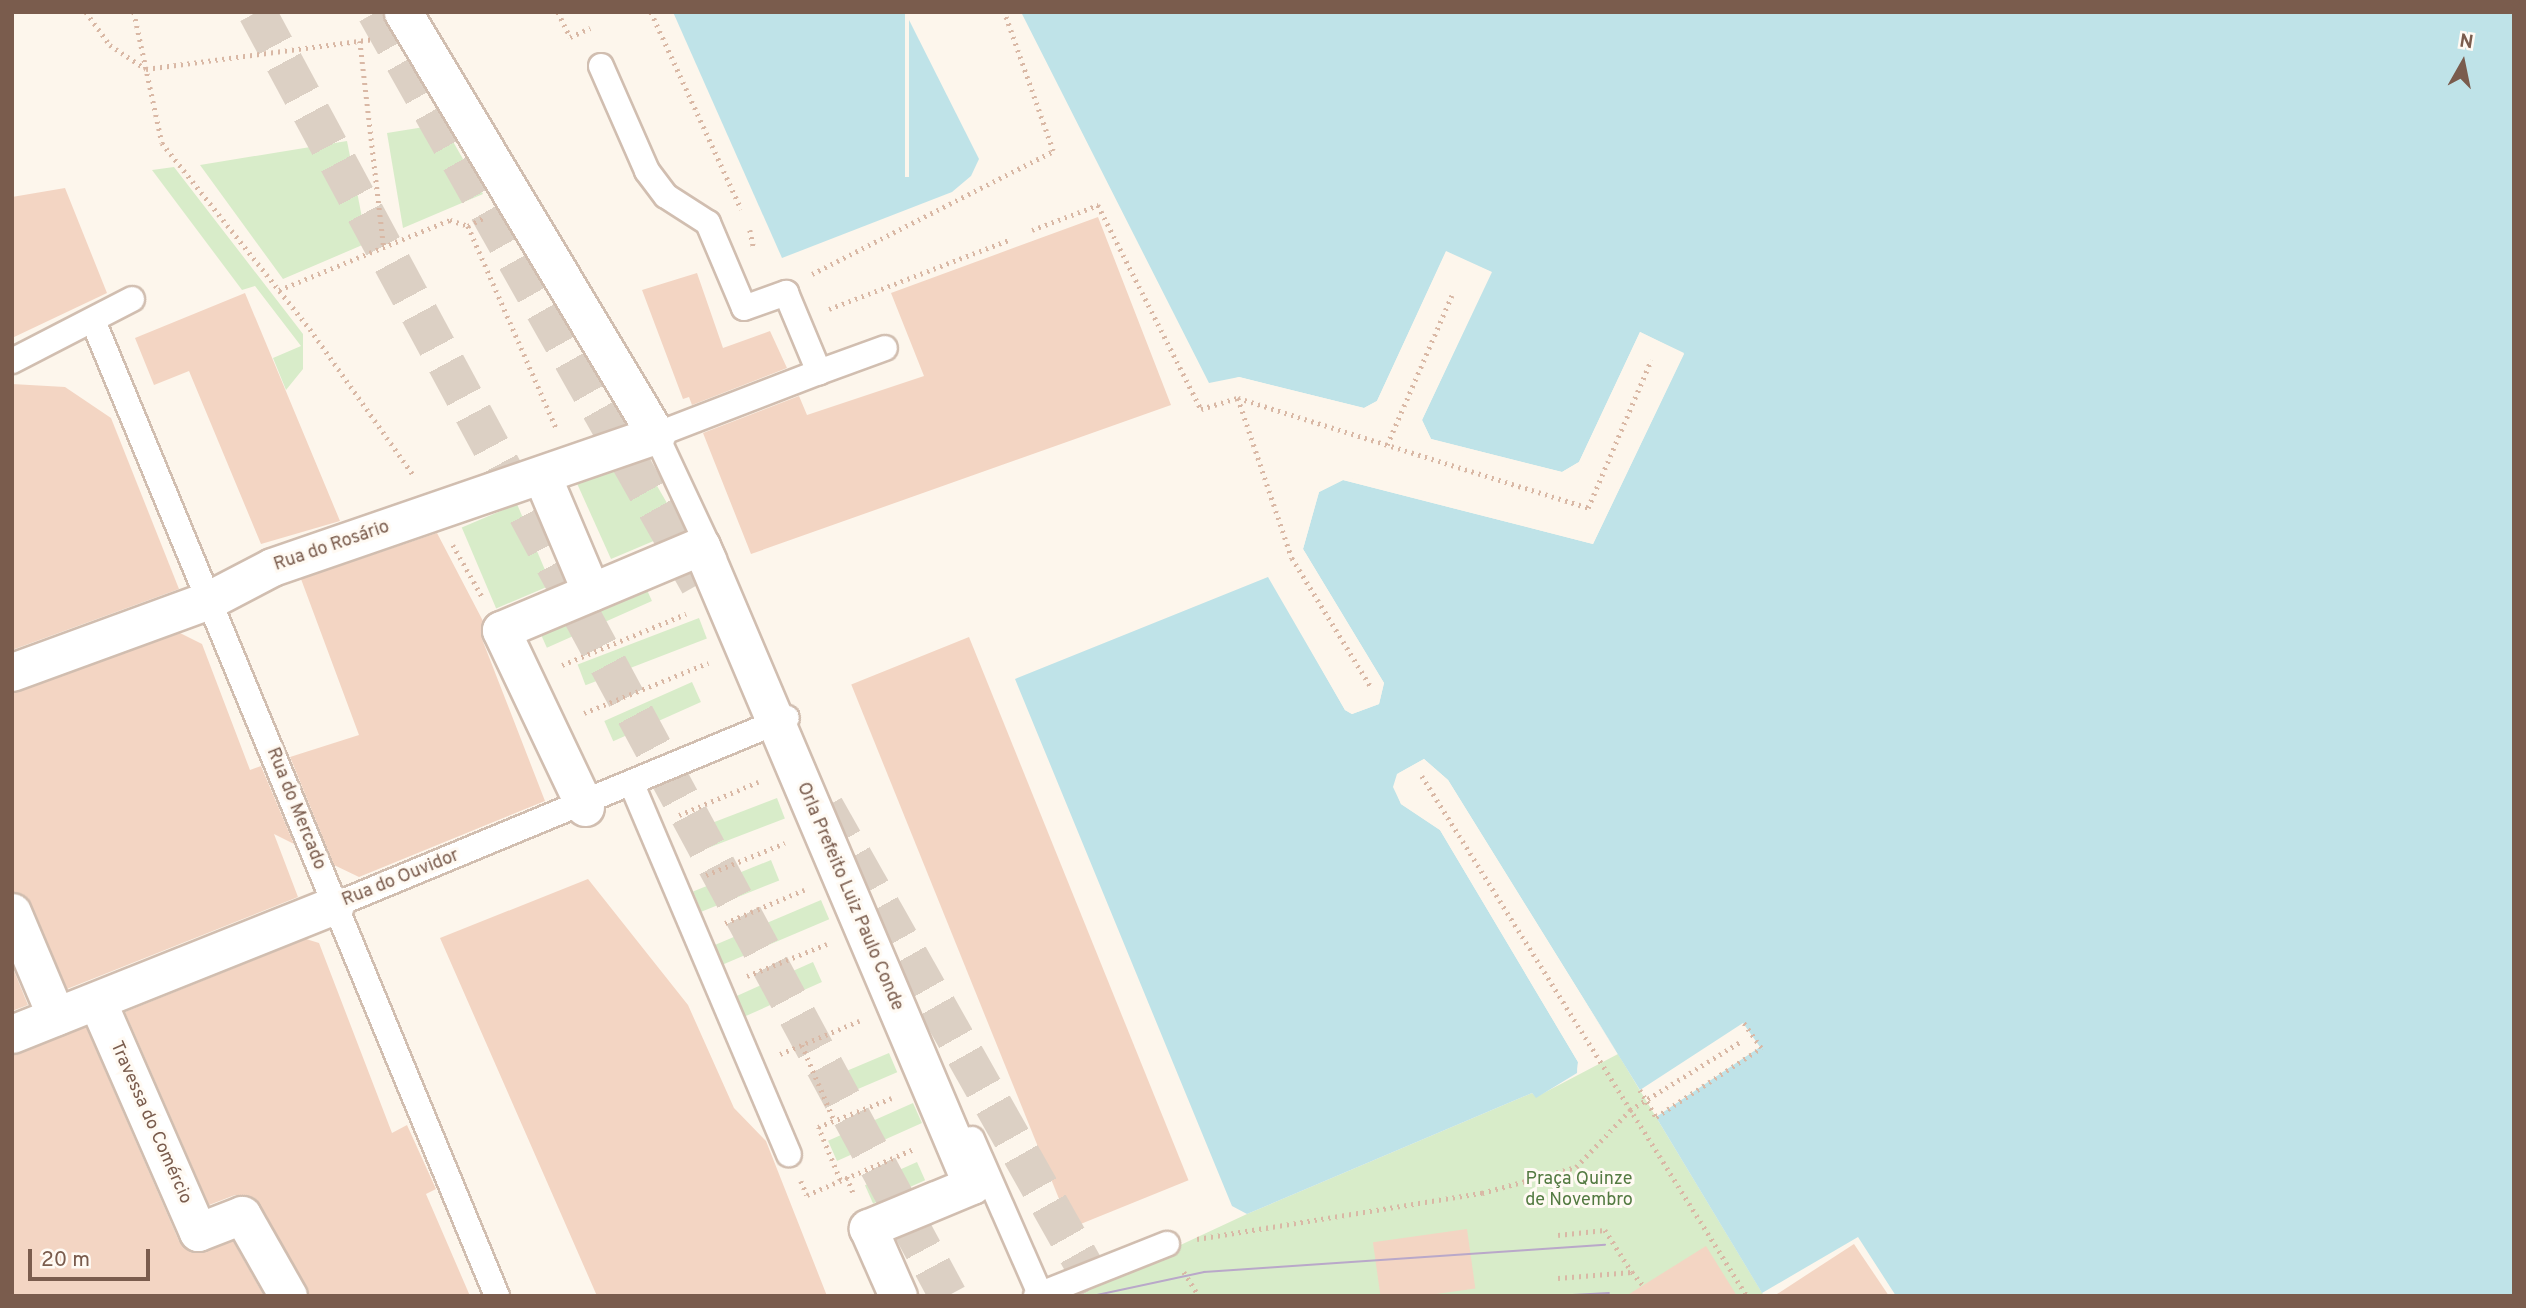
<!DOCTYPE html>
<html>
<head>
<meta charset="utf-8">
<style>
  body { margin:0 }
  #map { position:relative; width:2526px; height:1308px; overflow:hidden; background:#fdf6ec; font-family:Overpass,sans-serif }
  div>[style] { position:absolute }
  .green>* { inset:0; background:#d8ecc9; transform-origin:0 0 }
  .water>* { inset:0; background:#bfe3e8 }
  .pier>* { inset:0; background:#fdf6ec; transform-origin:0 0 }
  .building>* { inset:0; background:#f3d5c3; transform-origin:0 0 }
  .trunk-tunnel>* { height:38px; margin-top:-19px; transform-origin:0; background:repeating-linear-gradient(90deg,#dcd0c4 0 38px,transparent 0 57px) }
  .path>* { height:4.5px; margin-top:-2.25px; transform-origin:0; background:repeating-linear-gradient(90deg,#d9b8a5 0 2px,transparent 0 7px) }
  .roads { filter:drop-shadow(2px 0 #d1beb0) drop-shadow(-2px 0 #d1beb0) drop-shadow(0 2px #d1beb0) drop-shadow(0 -2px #d1beb0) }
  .service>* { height:24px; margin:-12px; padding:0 12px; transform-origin:12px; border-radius:12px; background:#fff }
  .pedestrian>* { height:37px; margin:-18.5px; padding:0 18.5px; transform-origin:18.5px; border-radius:18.5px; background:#fff }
  .tram>* { height:2px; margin:-1px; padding:0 1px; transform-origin:1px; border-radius:1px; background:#b9a8c9 }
  span { translate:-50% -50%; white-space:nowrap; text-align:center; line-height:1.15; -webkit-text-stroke:6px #fffaf3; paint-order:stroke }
  .street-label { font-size:18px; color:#7a5c4d }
  .park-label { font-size:18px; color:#537a41 }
  .frame { position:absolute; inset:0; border:14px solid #7a5c4d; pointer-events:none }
  .north { position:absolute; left:2428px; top:28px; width:70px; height:70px; -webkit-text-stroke:5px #fffaf3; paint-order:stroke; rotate:9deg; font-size:19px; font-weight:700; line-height:28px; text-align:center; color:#7a5c4d }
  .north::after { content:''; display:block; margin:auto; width:24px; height:32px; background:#7a5c4d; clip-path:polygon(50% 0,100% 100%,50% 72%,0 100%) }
  .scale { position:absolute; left:28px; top:1249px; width:122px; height:32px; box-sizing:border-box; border:4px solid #7a5c4d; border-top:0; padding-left:9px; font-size:21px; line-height:24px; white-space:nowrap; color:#7a5c4d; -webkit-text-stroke:5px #fffaf3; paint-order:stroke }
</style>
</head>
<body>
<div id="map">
  <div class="green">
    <div style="clip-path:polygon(443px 124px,483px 194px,403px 228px,387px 133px)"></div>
    <div style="clip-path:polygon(347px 141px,367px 243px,283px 279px,200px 165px)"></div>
    <div style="clip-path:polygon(174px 167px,303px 334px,303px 369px,286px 390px,273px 358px,301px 346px,255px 286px,242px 290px,152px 170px)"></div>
    <div style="clip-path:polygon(638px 453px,682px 529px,611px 559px,575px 479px)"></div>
    <div style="left:517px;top:504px;width:88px;height:60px;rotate:67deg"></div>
    <div style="left:643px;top:581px;width:22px;height:115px;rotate:66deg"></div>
    <div style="left:699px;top:618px;width:22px;height:130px;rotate:69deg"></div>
    <div style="left:692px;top:682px;width:22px;height:96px;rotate:66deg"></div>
    <div style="left:777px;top:798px;width:22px;height:95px;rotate:69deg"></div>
    <div style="left:771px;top:860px;width:22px;height:84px;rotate:68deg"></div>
    <div style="left:821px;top:900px;width:21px;height:116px;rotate:67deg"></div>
    <div style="left:813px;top:962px;width:22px;height:89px;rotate:66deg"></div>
    <div style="left:889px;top:1053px;width:21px;height:68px;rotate:67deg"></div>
    <div style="clip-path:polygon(1618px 1054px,1764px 1296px,1071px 1296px,1247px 1214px,1532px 1093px,1536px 1097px)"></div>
    <div style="left:913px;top:1103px;width:22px;height:93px;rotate:66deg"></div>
    <div style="left:917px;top:1162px;width:20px;height:57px;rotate:66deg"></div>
  </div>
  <div class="water">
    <div style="clip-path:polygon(673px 12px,905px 12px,979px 159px,971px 176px,952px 192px,782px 258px)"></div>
    <div style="clip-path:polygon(1021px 12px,2514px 12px,2514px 1296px,1896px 1296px,1858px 1237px,1762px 1293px,1656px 1117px,1760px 1047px,1743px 1023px,1640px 1090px,1448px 780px,1424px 759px,1397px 774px,1393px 787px,1401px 804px,1440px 830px,1578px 1062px,1577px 1073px,1536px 1098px,1532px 1093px,1247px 1214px,1232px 1206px,1015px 679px,1268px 577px,1345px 710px,1352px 714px,1379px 704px,1384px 683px,1303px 549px,1319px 492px,1343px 480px,1593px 544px,1684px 354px,1640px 332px,1579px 462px,1562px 472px,1431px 439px,1422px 420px,1491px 272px,1446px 252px,1377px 401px,1364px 408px,1239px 377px,1209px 383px)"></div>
  </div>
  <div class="pier">
    <div style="left:905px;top:12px;width:4px;height:165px"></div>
    <div style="clip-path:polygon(1446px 251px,1492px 272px,1422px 420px,1431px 439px,1562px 472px,1579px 462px,1640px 332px,1684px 353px,1593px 544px,1343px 480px,1319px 492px,1303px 549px,1384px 683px,1379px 704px,1352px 714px,1345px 710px,1267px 573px,1347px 707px,1376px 701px,1380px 684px,1300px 550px,1317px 489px,1344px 476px,1591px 540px,1680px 355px,1642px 337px,1582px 464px,1564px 475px,1429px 442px,1419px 419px,1487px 273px,1448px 256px,1380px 402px,1366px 411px,1239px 381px,1210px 387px,1239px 377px,1364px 408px,1377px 401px)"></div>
    <div style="clip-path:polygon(1424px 759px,1448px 780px,1618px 1054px,1445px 782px,1431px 766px,1416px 767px,1400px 776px,1404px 802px,1443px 828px,1581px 1060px,1577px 1073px,1578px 1062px,1440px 830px,1401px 804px,1394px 786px,1399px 773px)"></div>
  </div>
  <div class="building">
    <div style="clip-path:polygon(65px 188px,107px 293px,12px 338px,12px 197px)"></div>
    <div style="clip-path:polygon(1098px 217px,1171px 405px,751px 554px,703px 433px,799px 396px,807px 415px,924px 376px,891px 293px)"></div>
    <div style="clip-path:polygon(697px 273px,723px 348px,770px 331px,787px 368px,692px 405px,689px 397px,683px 399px,642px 290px)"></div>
    <div style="clip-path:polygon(245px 293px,340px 521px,261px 544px,189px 371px,154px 385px,135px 338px)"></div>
    <div style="clip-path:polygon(12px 384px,65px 387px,111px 418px,179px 589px,12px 650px)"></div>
    <div style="clip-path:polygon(437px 533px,483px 621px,482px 639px,545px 801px,359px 877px,334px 865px,290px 757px,359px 735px,301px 579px)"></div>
    <div style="clip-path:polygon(180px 633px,202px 644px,250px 770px,261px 766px,294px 844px,274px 834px,298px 897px,67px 989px,31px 904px,12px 891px,12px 692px)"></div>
    <div style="left:969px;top:637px;width:586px;height:127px;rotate:68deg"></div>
    <div style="clip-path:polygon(588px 879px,688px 1005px,734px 1108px,766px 1141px,827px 1296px,597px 1296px,440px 938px)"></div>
    <div style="clip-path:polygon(306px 939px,319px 943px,392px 1133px,407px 1125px,436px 1189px,426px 1194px,470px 1296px,309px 1296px,254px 1198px,235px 1195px,209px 1205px,125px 1012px)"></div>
    <div style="clip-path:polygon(12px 966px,28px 1005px,12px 1011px)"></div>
    <div style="clip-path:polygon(86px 1027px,179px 1241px,196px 1253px,233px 1241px,264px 1296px,12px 1296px,12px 1054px)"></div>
    <div style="left:1467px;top:1229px;width:60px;height:95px;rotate:82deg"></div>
    <div style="clip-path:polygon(1854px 1244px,1889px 1296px,1774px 1296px)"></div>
    <div style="clip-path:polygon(1706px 1246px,1737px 1296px,1626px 1296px)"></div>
  </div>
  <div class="trunk-tunnel">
    <div style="left:257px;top:12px;width:1458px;rotate:61.71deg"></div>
    <div style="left:376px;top:12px;width:657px;rotate:60.55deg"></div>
    <div style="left:825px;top:807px;width:562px;rotate:60.56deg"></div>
  </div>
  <div class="path">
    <div style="left:86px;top:12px;width:41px;rotate:54deg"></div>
    <div style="left:110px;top:45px;width:43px;rotate:33.7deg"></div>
    <div style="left:146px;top:69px;width:230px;rotate:-7.5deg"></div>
    <div style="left:134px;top:12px;width:134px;rotate:77.9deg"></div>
    <div style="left:162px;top:143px;width:238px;rotate:51.5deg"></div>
    <div style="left:310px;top:329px;width:180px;rotate:54.7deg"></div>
    <div style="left:558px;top:12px;width:28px;rotate:64deg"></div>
    <div style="left:570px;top:37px;width:22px;rotate:-24deg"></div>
    <div style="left:651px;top:12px;width:217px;rotate:65.4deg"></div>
    <div style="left:360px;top:41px;width:207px;rotate:83.4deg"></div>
    <div style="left:468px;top:226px;width:17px;rotate:-28deg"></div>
    <div style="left:750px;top:230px;width:19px;rotate:78deg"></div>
    <div style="left:1032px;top:230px;width:71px;rotate:-20.7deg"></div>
    <div style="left:1098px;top:205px;width:229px;rotate:63.2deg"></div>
    <div style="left:1201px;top:409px;width:39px;rotate:-17deg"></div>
    <div style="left:1238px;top:398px;width:367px;rotate:17.4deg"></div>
    <div style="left:1588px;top:508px;width:161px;rotate:-66.9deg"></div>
    <div style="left:812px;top:274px;width:271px;rotate:-27deg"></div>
    <div style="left:1053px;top:151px;width:147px;rotate:-109.4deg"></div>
    <div style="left:279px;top:290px;width:185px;rotate:-22.3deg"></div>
    <div style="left:450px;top:220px;width:19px;rotate:18deg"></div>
    <div style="left:468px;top:226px;width:223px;rotate:66.4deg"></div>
    <div style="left:829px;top:309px;width:195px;rotate:-21deg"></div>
    <div style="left:1238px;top:398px;width:169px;rotate:71.4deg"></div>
    <div style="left:1292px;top:558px;width:151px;rotate:58.5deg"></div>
    <div style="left:1387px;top:445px;width:163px;rotate:-66.6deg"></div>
    <div style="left:453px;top:545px;width:61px;rotate:60.5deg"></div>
    <div style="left:562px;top:665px;width:134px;rotate:-22.4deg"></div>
    <div style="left:584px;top:713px;width:134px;rotate:-22deg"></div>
    <div style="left:1422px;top:776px;width:613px;rotate:57.99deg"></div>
    <div style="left:679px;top:815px;width:86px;rotate:-22.7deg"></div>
    <div style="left:706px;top:875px;width:85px;rotate:-22.1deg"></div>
    <div style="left:725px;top:923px;width:86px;rotate:-22.7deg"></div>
    <div style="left:747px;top:976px;width:86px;rotate:-21.8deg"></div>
    <div style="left:802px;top:1045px;width:82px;rotate:66.9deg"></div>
    <div style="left:780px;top:1054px;width:86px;rotate:-22.7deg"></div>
    <div style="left:1640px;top:1090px;width:31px;rotate:59deg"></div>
    <div style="left:1656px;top:1117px;width:126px;rotate:-33.3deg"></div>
    <div style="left:1761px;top:1048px;width:32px;rotate:-125deg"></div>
    <div style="left:847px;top:1177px;width:17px;rotate:69deg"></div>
    <div style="left:840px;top:1180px;width:57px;rotate:-112.5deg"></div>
    <div style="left:818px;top:1127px;width:79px;rotate:-21.4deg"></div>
    <div style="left:801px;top:1181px;width:15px;rotate:67deg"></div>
    <div style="left:807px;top:1195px;width:116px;rotate:-23.3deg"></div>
    <div style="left:1558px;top:1235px;width:47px;rotate:-6.1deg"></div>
    <div style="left:1605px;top:1230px;width:50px;rotate:57.3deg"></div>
    <div style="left:1197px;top:1239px;width:289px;rotate:-9.2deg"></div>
    <div style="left:1482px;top:1193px;width:98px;rotate:-15.5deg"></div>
    <div style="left:1576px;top:1167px;width:79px;rotate:-46.5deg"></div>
    <div style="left:1630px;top:1110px;width:129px;rotate:-31.7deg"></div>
    <div style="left:1184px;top:1272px;width:28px;rotate:58deg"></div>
    <div style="left:1558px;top:1278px;width:74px;rotate:-4.6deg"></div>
    <div style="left:1632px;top:1272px;width:17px;rotate:50deg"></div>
  </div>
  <div class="roads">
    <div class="service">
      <div style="left:601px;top:66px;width:115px;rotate:66.3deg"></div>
      <div style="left:647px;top:171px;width:31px;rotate:53deg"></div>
      <div style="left:666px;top:196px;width:50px;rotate:32.7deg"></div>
      <div style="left:708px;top:223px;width:92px;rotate:67deg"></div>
      <div style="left:744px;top:308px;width:45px;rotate:-19.7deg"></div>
      <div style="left:786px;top:293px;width:86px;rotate:67.3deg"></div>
      <div style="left:819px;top:372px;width:175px;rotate:158.9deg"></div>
      <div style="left:656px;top:435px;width:137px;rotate:64.9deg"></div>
      <div style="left:94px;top:323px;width:1053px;rotate:67.5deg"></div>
      <div style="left:12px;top:361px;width:135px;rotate:-27.3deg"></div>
      <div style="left:819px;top:372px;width:70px;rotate:-20deg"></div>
      <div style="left:633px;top:787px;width:399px;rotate:67deg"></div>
      <div style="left:335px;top:905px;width:489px;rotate:-22.5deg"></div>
      <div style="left:972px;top:1139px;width:169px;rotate:66.3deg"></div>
      <div style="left:1036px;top:1296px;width:141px;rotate:-21.7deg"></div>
    </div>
    <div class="pedestrian">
      <div style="left:542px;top:476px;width:126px;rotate:67.1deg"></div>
      <div style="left:12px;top:672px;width:210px;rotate:-20.1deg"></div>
      <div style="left:209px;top:600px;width:71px;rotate:-27.6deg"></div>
      <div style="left:272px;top:567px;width:406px;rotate:-19deg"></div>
      <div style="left:656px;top:435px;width:493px;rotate:-120.9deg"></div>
      <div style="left:585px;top:807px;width:196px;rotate:-115.4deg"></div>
      <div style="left:501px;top:630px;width:217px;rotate:-22.8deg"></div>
      <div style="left:701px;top:546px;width:694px;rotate:67.02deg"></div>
      <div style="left:972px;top:1185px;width:113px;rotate:157.5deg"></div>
      <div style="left:868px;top:1228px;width:74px;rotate:66.2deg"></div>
      <div style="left:12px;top:912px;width:113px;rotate:67.1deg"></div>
      <div style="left:97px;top:1001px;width:252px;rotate:66.4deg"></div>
      <div style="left:198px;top:1232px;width:47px;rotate:-21.1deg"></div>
      <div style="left:242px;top:1215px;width:93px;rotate:60.4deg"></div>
      <div style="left:12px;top:1034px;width:348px;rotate:-21.8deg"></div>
    </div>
  </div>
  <div class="tram">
    <div style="left:1092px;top:1296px;width:115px;rotate:-12.1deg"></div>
    <div style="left:1204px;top:1272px;width:402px;rotate:-3.9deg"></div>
    <div style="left:1554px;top:1296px;width:55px;rotate:-3.1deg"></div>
  </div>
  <div class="street-label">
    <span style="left:332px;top:547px;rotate:-19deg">Rua do Rosário</span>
    <span style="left:295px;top:809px;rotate:68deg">Rua do Mercado</span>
    <span style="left:401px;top:879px;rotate:-22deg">Rua do Ouvidor</span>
    <span style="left:849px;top:897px;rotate:67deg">Orla Prefeito Luiz Paulo Conde</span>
    <span style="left:150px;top:1123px;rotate:66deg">Travessa do Comércio</span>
  </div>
  <div class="park-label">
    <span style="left:1579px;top:1191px">Praça Quinze<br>de Novembro</span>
  </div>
  <div class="frame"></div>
  <div class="north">N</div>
  <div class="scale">20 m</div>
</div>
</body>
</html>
